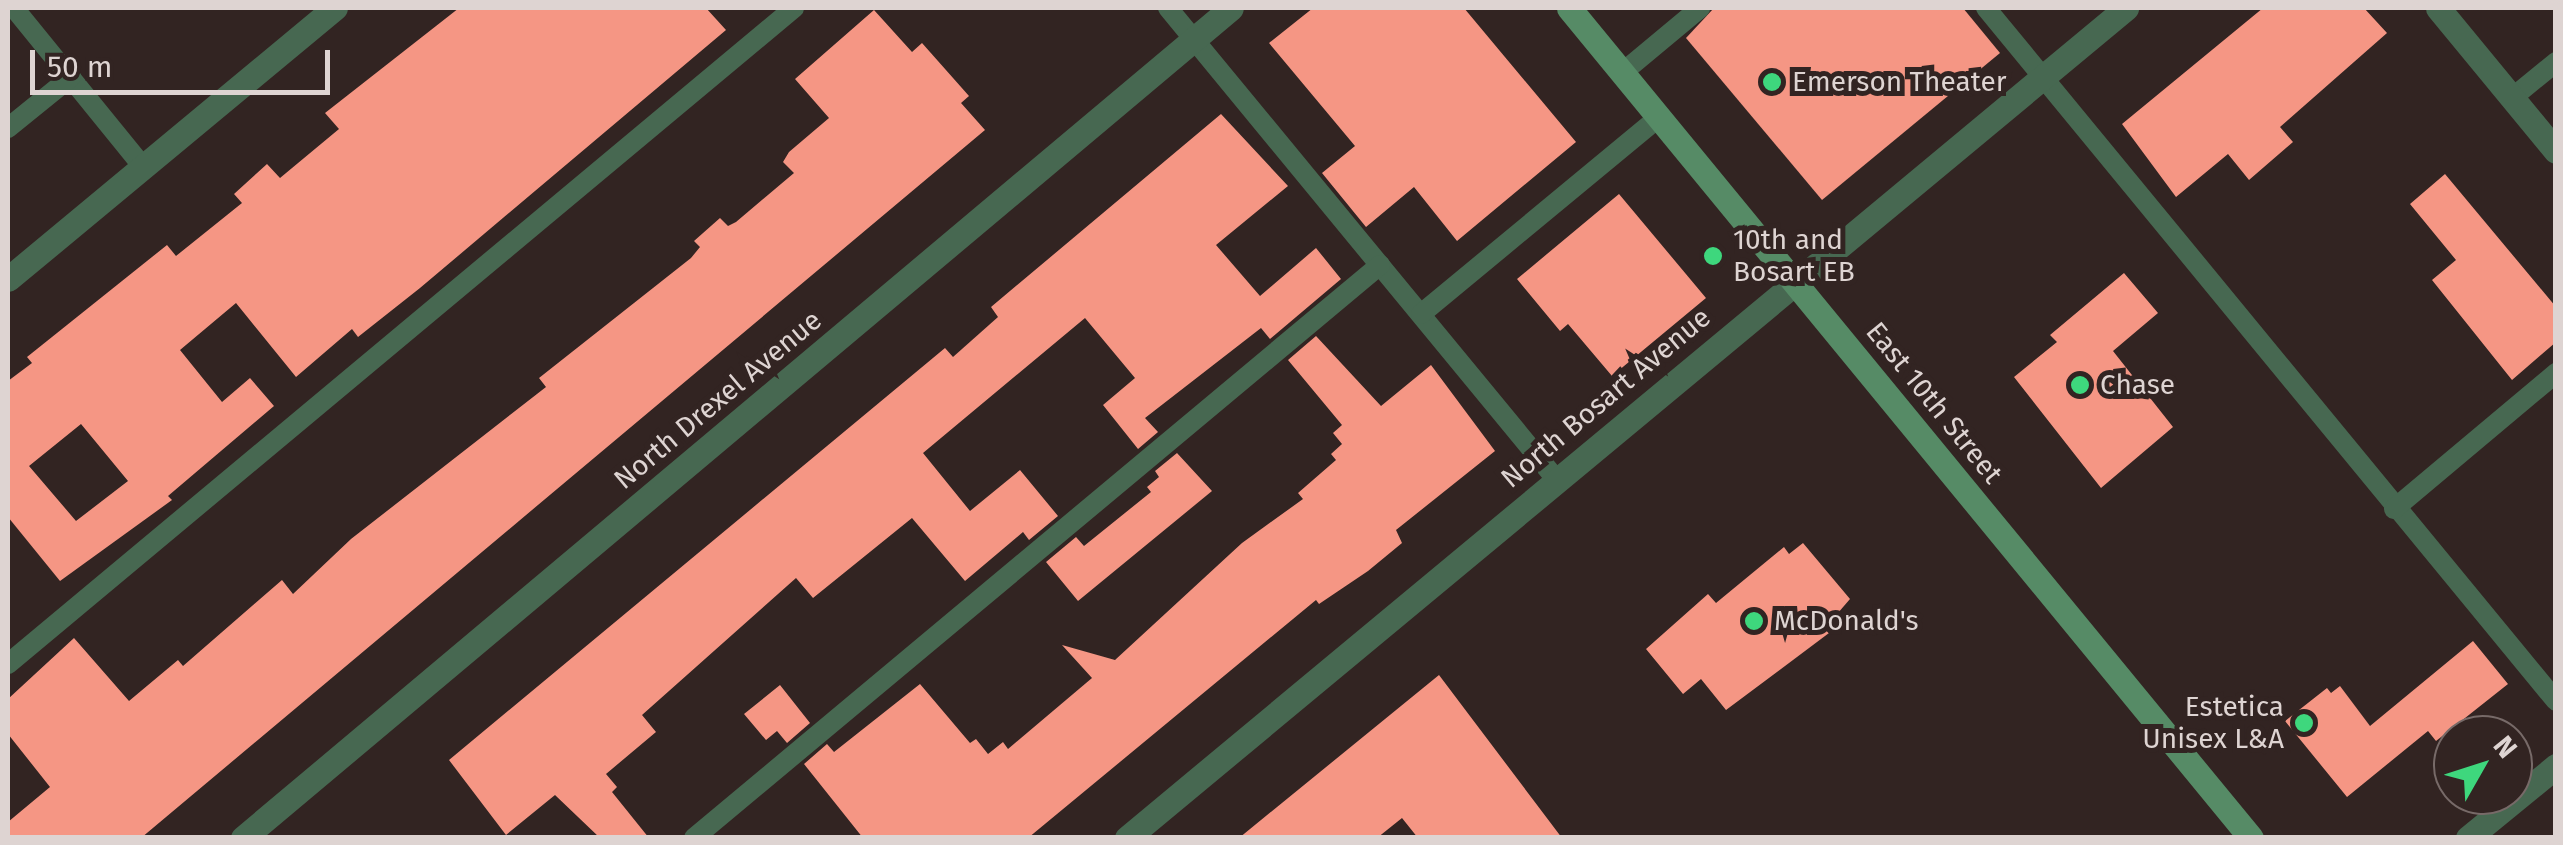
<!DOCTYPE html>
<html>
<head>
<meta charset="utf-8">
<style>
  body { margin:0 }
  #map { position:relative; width:2563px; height:845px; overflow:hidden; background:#322422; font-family:"Fira Sans",sans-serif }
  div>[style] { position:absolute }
  .building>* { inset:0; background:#f59684 }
  .service>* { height:20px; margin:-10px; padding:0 10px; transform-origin:10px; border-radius:10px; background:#476851 }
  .minor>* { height:25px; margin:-12.5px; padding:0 12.5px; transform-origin:12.5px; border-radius:12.5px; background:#476851 }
  .tertiary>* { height:25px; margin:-12.5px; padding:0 12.5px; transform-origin:12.5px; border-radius:12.5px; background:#476851 }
  .secondary>* { height:25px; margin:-12.5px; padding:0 12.5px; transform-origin:12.5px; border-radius:12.5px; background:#568b66 }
  .dots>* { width:28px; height:28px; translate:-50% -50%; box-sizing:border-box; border:5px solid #322422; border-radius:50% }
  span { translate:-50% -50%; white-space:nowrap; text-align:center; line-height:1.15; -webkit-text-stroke:10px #322422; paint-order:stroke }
  .poi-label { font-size:28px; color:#ded4d2 }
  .left { translate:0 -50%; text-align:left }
  .right { translate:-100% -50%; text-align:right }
  .street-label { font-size:28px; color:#ded4d2 }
  .frame { position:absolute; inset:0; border:10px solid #ded4d2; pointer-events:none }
  .north { position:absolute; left:2433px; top:715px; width:100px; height:100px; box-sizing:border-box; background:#322422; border:2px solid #776a68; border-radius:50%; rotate:51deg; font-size:28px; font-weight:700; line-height:40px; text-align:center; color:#ded4d2 }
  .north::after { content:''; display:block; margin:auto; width:35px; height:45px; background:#3ed77d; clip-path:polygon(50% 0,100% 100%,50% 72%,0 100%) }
  .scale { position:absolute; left:30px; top:50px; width:300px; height:45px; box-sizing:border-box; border:5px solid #ded4d2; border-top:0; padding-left:12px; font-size:30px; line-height:35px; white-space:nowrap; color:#ded4d2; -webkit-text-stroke:8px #322422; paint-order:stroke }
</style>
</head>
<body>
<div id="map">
  <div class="building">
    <div style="clip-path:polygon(evenodd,459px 8px,706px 8px,726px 30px,420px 288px,358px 337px,352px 329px,296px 377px,236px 303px,180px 350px,222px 402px,250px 378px,274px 406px,168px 496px,172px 500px,60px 581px,8px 517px,8px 381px,32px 363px,27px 357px,167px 245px,176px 256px,242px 203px,234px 194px,267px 164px,280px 178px,339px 129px,325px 113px,459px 8px,81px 424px,128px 481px,76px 521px,29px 466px,81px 424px)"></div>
    <div style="clip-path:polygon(1313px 8px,1464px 8px,1576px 142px,1457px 241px,1414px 187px,1366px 227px,1322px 173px,1355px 146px,1269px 43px)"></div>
    <div style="clip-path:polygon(1714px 8px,1963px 8px,2000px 53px,1822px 200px,1686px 38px)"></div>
    <div style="clip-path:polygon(2263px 8px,2364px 8px,2387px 33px,2280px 127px,2293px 142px,2249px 180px,2228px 154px,2176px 197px,2122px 124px)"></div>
    <div style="clip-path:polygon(874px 10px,912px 52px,922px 43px,969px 96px,961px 103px,985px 130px,141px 838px,8px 838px,8px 822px,50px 787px,8px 734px,8px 699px,74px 638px,129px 701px,178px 660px,183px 666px,282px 580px,293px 594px,351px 539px,546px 387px,539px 378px,691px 258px,700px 247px,694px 241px,720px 218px,728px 226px,736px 222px,794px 173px,783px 162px,789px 152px,829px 118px,795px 79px)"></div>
    <div style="clip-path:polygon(1221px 114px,1288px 186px,1216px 245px,1260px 296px,1316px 248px,1341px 279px,1270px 339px,1261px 328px,1145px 418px,1158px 432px,1138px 449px,1103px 405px,1135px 378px,1085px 318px,923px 453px,970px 511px,1020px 470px,1058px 516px,1029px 540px,1023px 532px,965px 581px,912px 518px,813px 598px,796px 578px,642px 715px,656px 732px,606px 774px,617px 787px,612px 792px,649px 838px,600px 838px,555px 795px,506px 835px,449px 760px,945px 348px,953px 357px,998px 317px,991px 307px)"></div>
    <div style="clip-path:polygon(2445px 174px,2556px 307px,2556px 342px,2512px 380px,2432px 280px,2456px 260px,2410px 204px)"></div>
    <div style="clip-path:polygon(1619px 194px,1706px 298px,1612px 376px,1568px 324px,1560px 331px,1517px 279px)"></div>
    <div style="clip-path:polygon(2124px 273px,2158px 313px,2113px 351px,2173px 427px,2101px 488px,2014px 377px,2057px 342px,2050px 335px)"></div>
    <div style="clip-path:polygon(1316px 336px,1381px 406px,1431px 365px,1495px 451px,1396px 530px,1402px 543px,1368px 571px,1319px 604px,1316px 600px,1028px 838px,863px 838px,804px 764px,827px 744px,834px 752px,920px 684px,970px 743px,976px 739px,988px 754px,1003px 742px,1008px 749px,1092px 678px,1062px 645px,1115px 660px,1242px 543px,1303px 499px,1298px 493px,1336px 460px,1331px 454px,1342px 444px,1333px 433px,1342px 425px,1288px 360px)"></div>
    <div style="clip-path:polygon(1177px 453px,1212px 491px,1078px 601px,1046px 562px,1076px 537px,1084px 546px,1151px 492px,1147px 487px,1159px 477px,1155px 471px)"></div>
    <div style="clip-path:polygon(1803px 543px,1850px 599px,1825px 628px,1829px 633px,1726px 710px,1701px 679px,1683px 694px,1646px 649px,1708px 594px,1716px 603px,1784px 547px,1789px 554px)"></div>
    <div style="clip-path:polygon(2473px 641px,2508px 684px,2436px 741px,2428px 731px,2347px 797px,2285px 721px,2327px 688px,2331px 693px,2340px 686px,2370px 726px)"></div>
    <div style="clip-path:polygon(1439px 675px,1562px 838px,1418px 838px,1402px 818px,1377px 838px,1239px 838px)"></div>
    <div style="clip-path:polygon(780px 685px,810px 723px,787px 743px,777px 731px,766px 740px,744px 714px)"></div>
  </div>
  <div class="service">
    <div style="left:14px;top:8px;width:205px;rotate:50.9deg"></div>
    <div style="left:1168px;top:8px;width:610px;rotate:50.52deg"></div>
    <div style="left:1986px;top:8px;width:897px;rotate:50.56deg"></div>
    <div style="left:1622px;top:73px;width:102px;rotate:-39.8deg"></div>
    <div style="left:2512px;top:98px;width:57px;rotate:-39.3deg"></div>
    <div style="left:8px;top:128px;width:81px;rotate:-39deg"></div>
    <div style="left:1421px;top:314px;width:309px;rotate:-39.6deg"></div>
    <div style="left:2394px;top:509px;width:212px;rotate:-40deg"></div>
    <div style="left:8px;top:664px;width:1024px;rotate:-39.85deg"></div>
    <div style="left:694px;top:838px;width:894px;rotate:-39.87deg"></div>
  </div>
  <div class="minor">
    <div style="left:2438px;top:8px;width:185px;rotate:50.5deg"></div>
    <div style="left:8px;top:279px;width:425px;rotate:-39.7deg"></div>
    <div style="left:243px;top:838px;width:1290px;rotate:-40.03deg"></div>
    <div style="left:2468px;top:838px;width:114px;rotate:-39.3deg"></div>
  </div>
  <div class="tertiary">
    <div style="left:1127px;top:838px;width:1299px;rotate:-39.72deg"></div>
  </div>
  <div class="secondary">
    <div style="left:1569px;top:8px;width:1074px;rotate:50.59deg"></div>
  </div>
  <div class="dots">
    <div style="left:1772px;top:82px;background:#3ed77d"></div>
    <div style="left:1713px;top:256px;background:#3ed77d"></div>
    <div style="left:2080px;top:385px;background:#3ed77d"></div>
    <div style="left:1754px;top:621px;background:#3ed77d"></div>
    <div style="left:2304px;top:723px;background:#3ed77d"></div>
  </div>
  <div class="poi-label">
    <span class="left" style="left:1792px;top:82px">Emerson Theater</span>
    <span class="left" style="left:1733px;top:256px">10th and<br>Bosart EB</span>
    <span class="left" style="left:2100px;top:385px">Chase</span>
    <span class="left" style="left:1774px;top:621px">McDonald's</span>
    <span class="right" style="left:2284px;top:723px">Estetica<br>Unisex L&amp;A</span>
  </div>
  <div class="street-label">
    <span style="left:1606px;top:398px;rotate:-40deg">North Bosart Avenue</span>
    <span style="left:718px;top:400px;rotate:-40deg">North Drexel Avenue</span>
    <span style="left:1934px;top:403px;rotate:51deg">East 10th Street</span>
  </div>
  <div class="frame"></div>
  <div class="north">N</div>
  <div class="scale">50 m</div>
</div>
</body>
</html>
